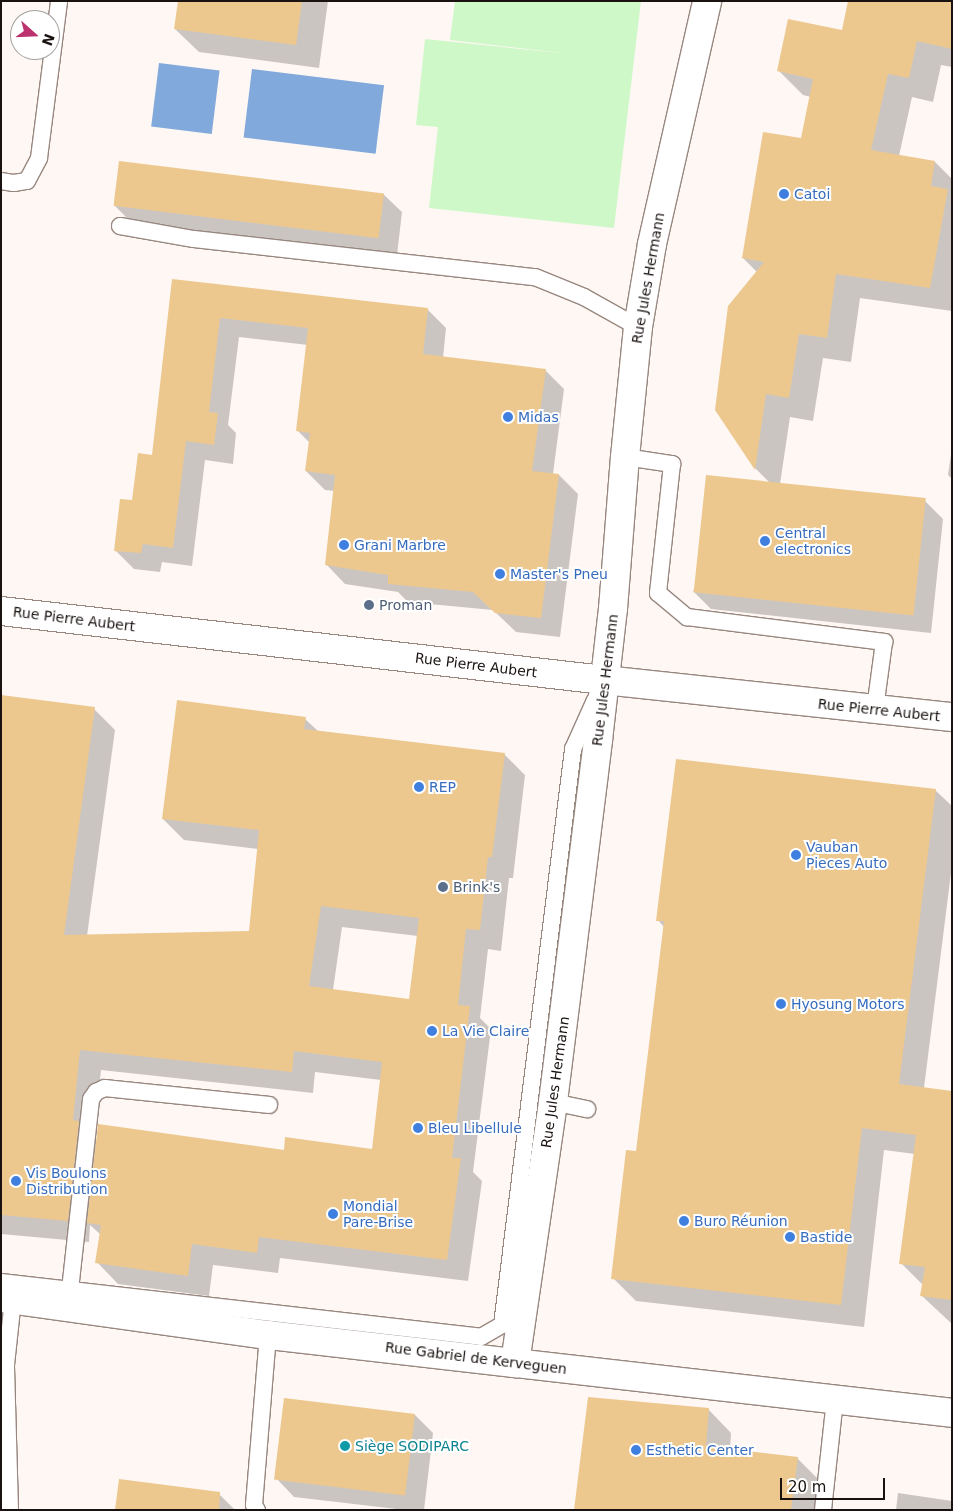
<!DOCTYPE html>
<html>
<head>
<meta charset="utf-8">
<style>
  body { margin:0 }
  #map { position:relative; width:953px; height:1511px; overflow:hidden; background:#fef7f3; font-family:"DejaVu Sans",sans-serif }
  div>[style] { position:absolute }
  .green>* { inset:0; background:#cef8c8 }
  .water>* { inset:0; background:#82a9db; transform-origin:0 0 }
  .shadow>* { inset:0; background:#0003 }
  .building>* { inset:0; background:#ecc88f; transform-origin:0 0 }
  .roads { filter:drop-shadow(1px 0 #98877f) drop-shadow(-1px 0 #98877f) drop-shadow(0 1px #98877f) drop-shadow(0 -1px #98877f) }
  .lane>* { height:16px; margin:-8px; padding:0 8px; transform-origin:8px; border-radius:8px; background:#fff }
  .street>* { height:28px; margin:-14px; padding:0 14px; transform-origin:14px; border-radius:14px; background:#fff }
  .secondary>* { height:28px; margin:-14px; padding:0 14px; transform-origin:14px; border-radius:14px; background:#fff }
  .dots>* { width:14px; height:14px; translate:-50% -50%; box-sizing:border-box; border:2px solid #fff; border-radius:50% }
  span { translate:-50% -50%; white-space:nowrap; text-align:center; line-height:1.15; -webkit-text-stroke:4px #fff; paint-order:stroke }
  .shop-label { font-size:14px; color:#366cbe }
  .left { translate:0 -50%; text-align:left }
  .street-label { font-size:14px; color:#191210 }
  .service-label { font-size:14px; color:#4e5e75 }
  .culture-label { font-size:14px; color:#0d838f }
  .frame { position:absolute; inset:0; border:2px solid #191210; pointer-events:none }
  .north { position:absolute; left:10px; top:10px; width:50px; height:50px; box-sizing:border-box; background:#fff; border:1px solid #a3a09f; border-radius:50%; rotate:110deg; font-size:14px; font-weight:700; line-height:20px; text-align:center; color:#191210 }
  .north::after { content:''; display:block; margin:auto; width:18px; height:22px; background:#bb326e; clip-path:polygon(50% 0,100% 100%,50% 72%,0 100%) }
  .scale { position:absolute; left:780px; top:1478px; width:105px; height:22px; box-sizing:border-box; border:2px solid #191210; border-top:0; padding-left:6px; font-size:15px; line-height:18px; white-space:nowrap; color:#191210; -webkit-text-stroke:4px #fff; paint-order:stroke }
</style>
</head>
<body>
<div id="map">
  <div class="green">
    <div style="clip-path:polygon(455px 1px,641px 1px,614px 228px,429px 208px,438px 127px,416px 125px,425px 39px,569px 54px,450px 40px)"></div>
  </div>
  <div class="water">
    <div style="left:159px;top:63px;width:61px;height:64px;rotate:7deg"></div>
    <div style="left:252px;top:69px;width:133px;height:69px;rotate:7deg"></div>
  </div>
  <div class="shadow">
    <div style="clip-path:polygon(179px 1px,328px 1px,319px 68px,199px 52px,175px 29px)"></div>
    <div style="clip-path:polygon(952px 1px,952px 67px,941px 65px,933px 102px,912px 97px,899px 156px,935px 162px,952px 179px,952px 311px,860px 298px,851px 362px,823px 358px,813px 421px,790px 417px,780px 484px,925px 501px,943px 519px,931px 633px,711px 609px,693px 591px,770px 483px,756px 469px,716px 410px,757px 272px,743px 258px,802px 140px,811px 97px,803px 95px,779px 71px,843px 31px)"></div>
    <div style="clip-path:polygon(383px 194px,402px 212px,397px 255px,133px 224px,115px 206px)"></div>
    <div style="clip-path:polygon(173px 280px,427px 309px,446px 328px,443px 358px,545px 370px,564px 389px,553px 474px,559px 475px,578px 494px,560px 637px,516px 632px,493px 610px,408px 602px,398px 592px,345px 584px,326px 564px,335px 491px,325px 490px,306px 471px,310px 443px,298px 431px,308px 345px,239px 337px,228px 425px,236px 433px,233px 464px,205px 460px,192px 566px,162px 562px,160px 572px,134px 569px,115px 550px,133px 501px,153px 457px)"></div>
    <div style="clip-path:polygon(952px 448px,952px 479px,948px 475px)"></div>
    <div style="clip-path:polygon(evenodd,1px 696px,94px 709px,115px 730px,87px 936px,250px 932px,258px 849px,184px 840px,163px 819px,305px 719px,318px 731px,504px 754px,525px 775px,513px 878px,509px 878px,501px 951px,488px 949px,480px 1018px,491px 1029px,473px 1172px,482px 1181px,468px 1281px,280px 1258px,278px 1273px,213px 1265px,209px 1296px,118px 1284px,97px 1262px,101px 1235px,90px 1225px,89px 1242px,1px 1234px,1px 696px,342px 927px,418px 936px,410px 1000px,333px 990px,342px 927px,1px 696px,101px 1070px,313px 1093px,315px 1072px,381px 1080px,373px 1150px,285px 1151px,98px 1142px,94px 1138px,101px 1070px)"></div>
    <div style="clip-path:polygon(935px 790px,952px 806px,952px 865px,924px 1088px,952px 1092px,952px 1324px,921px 1295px,923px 1285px,901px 1263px,915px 1154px,884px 1150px,864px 1327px,636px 1301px,613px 1278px,637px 1153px,664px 927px,658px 920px)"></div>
    <div style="clip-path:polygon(708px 1409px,731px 1433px,730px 1450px,797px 1458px,821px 1482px,817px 1510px,576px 1510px)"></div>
    <div style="clip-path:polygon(415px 1415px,433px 1433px,424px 1510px,405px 1510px,294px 1497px,276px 1478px)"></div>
    <div style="clip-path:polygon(218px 1493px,235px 1510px,116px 1510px)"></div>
    <div style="clip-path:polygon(898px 1493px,952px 1501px,952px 1510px,896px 1510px)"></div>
  </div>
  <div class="building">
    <div style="clip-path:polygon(178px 1px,302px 1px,296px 45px,174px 29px)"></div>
    <div style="clip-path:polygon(848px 1px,952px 1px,952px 49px,917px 41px,909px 78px,888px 74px,871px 150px,935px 161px,931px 186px,948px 189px,930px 288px,836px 274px,827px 338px,799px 334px,789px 398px,766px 394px,755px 470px,715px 410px,728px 306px,764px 262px,742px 258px,763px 132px,801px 138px,813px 79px,777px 71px,788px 19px,842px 30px)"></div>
    <div style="left:119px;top:161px;width:267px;height:45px;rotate:7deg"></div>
    <div style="clip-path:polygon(172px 279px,428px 308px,423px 354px,546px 369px,532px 471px,559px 474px,541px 618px,495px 613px,473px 592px,388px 584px,388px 575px,325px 565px,335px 475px,305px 471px,310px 433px,296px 431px,308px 328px,220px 318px,209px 412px,218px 413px,214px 445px,186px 441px,173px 548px,143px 544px,141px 553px,114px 551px,120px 499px,132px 500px,138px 453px,152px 455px)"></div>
    <div style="left:706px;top:475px;width:221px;height:118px;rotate:6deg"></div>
    <div style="clip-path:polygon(evenodd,1px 695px,95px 707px,64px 935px,249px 931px,259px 830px,162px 819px,177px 700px,306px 717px,304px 729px,505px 753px,492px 857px,488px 857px,480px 930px,466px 929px,458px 1005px,470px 1006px,452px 1158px,461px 1158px,447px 1260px,259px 1237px,257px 1253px,192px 1244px,188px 1276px,95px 1263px,101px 1225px,87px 1223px,98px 1124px,284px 1150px,285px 1137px,372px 1149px,382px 1062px,294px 1051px,292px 1072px,80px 1050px,73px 1120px,79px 1121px,68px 1221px,1px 1215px,1px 695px,321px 906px,419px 918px,409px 999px,309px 986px,321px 906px)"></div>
    <div style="clip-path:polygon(676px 759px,936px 789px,899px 1084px,952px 1091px,952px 1300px,920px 1296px,925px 1267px,899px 1264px,916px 1135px,862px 1128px,841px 1305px,611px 1279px,626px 1150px,636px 1151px,664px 921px,656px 921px)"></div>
    <div style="clip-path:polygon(588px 1397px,709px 1408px,706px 1446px,798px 1457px,791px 1510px,574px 1510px)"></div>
    <div style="left:284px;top:1398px;width:132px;height:82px;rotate:7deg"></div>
    <div style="clip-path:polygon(119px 1479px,220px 1492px,219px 1510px,115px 1510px)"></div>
  </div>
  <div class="roads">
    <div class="lane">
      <div style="left:1px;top:181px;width:13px;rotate:9deg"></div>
      <div style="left:14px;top:183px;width:13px;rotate:-9deg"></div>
      <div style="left:27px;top:181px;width:26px;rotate:-62deg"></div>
      <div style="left:39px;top:158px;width:158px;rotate:-82.7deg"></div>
      <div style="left:120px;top:226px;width:75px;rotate:10deg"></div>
      <div style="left:194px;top:239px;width:343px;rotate:6.4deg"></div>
      <div style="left:535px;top:277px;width:53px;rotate:22.2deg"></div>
      <div style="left:584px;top:297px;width:62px;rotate:29.1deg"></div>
      <div style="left:625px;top:457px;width:48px;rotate:8.5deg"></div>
      <div style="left:672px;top:464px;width:130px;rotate:96.2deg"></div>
      <div style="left:658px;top:593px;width:38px;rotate:40deg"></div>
      <div style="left:687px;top:617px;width:199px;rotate:7.2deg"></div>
      <div style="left:884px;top:642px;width:68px;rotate:97.7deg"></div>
      <div style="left:553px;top:1102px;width:35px;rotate:12deg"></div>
      <div style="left:1px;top:1282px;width:483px;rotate:6.5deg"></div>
      <div style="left:481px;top:1337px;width:24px;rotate:-30deg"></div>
      <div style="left:502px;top:1325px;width:580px;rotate:-82.97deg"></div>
      <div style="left:573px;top:749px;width:54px;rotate:-65.8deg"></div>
      <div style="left:69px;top:1299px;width:201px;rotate:-83.7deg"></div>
      <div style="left:91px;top:1099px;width:9px;rotate:-54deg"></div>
      <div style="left:96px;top:1092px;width:10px;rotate:-24deg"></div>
      <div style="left:105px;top:1088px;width:165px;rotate:5.9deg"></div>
      <div style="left:10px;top:1510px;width:145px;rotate:-91.6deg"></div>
      <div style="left:6px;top:1365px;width:65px;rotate:-83.9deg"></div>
      <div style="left:257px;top:1510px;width:6px;rotate:-121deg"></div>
      <div style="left:254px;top:1505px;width:171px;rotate:-85.3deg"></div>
      <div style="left:823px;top:1510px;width:112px;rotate:-83.8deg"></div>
    </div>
    <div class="street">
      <div style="left:604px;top:680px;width:350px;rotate:6.1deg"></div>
      <div style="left:515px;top:1363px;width:440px;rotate:6.5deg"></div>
    </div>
    <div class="secondary">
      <div style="left:1px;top:611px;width:607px;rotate:6.53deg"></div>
      <div style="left:1px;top:1298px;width:270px;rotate:7.9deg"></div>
      <div style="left:268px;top:1335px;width:249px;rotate:6.5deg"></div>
      <div style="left:515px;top:1363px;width:264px;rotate:-81.7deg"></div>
      <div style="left:553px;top:1102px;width:365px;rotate:-82.9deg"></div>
      <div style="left:598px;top:740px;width:132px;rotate:-83.5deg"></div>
      <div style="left:613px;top:609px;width:152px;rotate:-85.5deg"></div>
      <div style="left:625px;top:457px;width:131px;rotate:-84.3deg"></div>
      <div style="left:638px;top:327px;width:84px;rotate:-80.4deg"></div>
      <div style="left:652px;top:244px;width:249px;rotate:-77.2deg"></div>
    </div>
  </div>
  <div class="dots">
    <div style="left:784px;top:194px;background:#3f7fe0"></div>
    <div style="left:508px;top:417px;background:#3f7fe0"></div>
    <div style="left:765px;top:541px;background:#3f7fe0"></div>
    <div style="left:344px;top:545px;background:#3f7fe0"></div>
    <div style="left:500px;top:574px;background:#3f7fe0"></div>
    <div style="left:369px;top:605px;background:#5c6f8a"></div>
    <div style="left:419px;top:787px;background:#3f7fe0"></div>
    <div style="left:796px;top:855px;background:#3f7fe0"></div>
    <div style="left:443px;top:887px;background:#5c6f8a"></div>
    <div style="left:781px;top:1004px;background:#3f7fe0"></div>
    <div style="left:432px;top:1031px;background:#3f7fe0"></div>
    <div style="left:418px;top:1128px;background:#3f7fe0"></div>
    <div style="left:16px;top:1181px;background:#3f7fe0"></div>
    <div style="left:333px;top:1214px;background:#3f7fe0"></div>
    <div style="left:684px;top:1221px;background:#3f7fe0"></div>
    <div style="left:790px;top:1237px;background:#3f7fe0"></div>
    <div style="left:345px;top:1446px;background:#0f9aa8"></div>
    <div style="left:636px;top:1450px;background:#3f7fe0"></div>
  </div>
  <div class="shop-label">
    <span class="left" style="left:794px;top:194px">Catoi</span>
    <span class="left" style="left:518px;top:417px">Midas</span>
    <span class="left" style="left:775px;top:541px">Central<br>electronics</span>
    <span class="left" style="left:354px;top:545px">Grani Marbre</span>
    <span class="left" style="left:510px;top:574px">Master's Pneu</span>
    <span class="left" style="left:429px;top:787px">REP</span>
    <span class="left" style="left:806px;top:855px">Vauban<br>Pieces Auto</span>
    <span class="left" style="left:791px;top:1004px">Hyosung Motors</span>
    <span class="left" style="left:442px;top:1031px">La Vie Claire</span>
    <span class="left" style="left:428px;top:1128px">Bleu Libellule</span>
    <span class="left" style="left:26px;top:1181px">Vis Boulons<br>Distribution</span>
    <span class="left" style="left:343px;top:1214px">Mondial<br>Pare-Brise</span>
    <span class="left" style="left:694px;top:1221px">Buro Réunion</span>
    <span class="left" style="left:800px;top:1237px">Bastide</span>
    <span class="left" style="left:646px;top:1450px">Esthetic Center</span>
  </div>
  <div class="street-label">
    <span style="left:648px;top:278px;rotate:-80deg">Rue Jules Hermann</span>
    <span style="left:74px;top:619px;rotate:7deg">Rue Pierre Aubert</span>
    <span style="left:476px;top:665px;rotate:7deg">Rue Pierre Aubert</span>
    <span style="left:605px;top:680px;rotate:-83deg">Rue Jules Hermann</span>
    <span style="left:879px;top:710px;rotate:6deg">Rue Pierre Aubert</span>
    <span style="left:555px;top:1082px;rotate:-82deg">Rue Jules Hermann</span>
    <span style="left:476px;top:1358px;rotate:7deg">Rue Gabriel de Kerveguen</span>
  </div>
  <div class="service-label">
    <span class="left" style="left:379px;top:605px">Proman</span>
    <span class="left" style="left:453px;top:887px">Brink's</span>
  </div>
  <div class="culture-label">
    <span class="left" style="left:355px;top:1446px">Siège SODIPARC</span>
  </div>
  <div class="frame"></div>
  <div class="north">N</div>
  <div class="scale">20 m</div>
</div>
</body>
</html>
